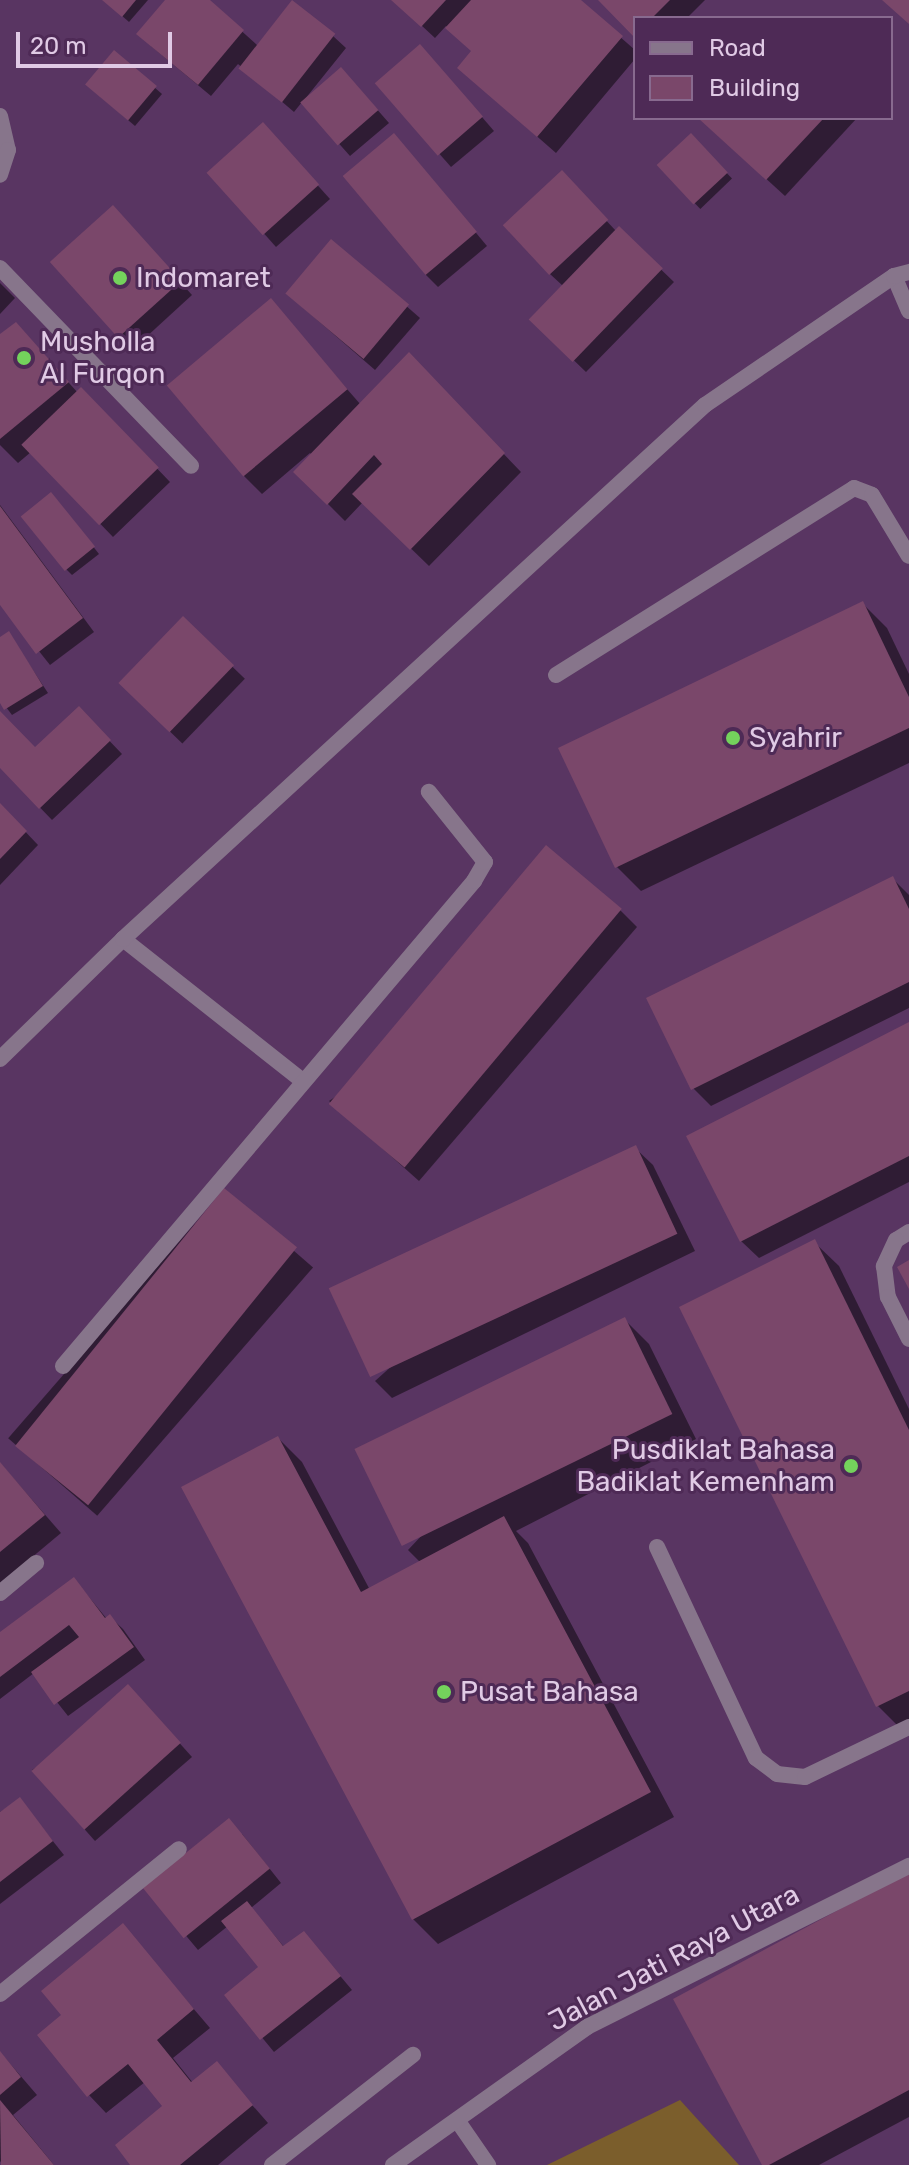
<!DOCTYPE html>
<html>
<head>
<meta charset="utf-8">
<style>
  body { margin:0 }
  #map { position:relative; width:909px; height:2165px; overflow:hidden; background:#593562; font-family:Rubik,sans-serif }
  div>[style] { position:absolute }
  .green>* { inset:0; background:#7b5e2c }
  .shadow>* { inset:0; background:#0007; transform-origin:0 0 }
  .building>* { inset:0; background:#7a476a; transform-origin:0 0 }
  .service>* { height:16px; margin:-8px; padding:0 8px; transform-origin:8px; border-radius:8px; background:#87758b }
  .minor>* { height:16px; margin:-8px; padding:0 8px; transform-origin:8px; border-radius:8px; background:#87758b }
  .tertiary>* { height:16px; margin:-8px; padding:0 8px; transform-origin:8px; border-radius:8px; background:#87758b }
  .dots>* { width:22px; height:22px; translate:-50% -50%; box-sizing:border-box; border:4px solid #4e2a56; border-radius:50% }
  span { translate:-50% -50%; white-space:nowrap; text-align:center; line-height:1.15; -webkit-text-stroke:6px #4e2a56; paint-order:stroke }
  .poi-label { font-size:28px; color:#e0cae5 }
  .left { translate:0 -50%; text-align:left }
  .right { translate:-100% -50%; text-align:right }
  .street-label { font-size:28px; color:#e0cae5 }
  .legend { position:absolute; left:633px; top:16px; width:260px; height:104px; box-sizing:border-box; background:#4e2a56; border:2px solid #886a8f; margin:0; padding:10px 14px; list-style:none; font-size:24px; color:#e0cae5 }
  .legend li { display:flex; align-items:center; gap:16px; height:40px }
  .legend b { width:40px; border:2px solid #886a8f }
  .scale { position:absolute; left:16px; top:32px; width:156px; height:36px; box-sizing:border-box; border:4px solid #e0cae5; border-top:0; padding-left:10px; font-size:24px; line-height:28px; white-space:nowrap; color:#e0cae5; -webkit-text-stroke:6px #4e2a56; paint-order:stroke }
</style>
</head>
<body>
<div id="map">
  <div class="green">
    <div style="clip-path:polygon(680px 2100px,739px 2165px,547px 2165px)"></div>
  </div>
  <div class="shadow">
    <div style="clip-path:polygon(104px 0,148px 0,129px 22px)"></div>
    <div style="clip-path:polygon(167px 0,207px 0,257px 45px,333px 36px,346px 48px,305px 99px,353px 82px,389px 123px,350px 156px,302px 102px,294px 112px,238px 64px,211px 96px,151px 46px)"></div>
    <div style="clip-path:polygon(394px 0,578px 0,635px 50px,635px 59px,556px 153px,459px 68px,473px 52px,446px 26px,435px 38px)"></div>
    <div style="clip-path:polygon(601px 0,705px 0,687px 18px,635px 18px,635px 35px)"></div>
    <div style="clip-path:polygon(115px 53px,162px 94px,135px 126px,94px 91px)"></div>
    <div style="clip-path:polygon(432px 59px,494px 131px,451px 167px,378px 84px)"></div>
    <div style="clip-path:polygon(700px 118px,857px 118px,785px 196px)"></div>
    <div style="clip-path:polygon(394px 135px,487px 246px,438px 287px,425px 274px)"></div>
    <div style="left:691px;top:136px;width:59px;height:44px;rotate:46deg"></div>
    <div style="clip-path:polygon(275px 138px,330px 199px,276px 247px,210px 173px)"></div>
    <div style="clip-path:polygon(574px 186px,616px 231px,619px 229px,674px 282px,586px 372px,531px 319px,563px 286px,550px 274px)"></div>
    <div style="clip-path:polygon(125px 220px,192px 295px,132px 350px,52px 262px)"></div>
    <div style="clip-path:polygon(332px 241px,420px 318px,375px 370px,300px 305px)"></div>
    <div style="clip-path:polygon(0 283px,15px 298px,0 314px)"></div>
    <div style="clip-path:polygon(270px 301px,361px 405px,426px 373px,521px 472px,429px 566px,363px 502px,345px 521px,296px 472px,312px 455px,310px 453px,262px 494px,244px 476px)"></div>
    <div style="clip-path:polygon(0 337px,36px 346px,78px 393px,81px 389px,170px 482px,113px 537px,31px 452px,18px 463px,0 445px)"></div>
    <div style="clip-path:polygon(57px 501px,99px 554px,72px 575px,66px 569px)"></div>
    <div style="clip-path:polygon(0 505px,94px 632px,50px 665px,0 602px)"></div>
    <div style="clip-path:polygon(863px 604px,887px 628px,909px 674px,909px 763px,641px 891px,617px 867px)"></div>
    <div style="left:183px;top:619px;width:86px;height:90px;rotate:44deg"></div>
    <div style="clip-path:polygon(9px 634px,48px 693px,12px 715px,0 699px,0 639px)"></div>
    <div style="clip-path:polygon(79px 709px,122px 754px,52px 820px,0 766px,0 713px,36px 750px)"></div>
    <div style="clip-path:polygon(0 805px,38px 845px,0 885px)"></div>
    <div style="clip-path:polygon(893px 879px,909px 895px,909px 1008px,711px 1106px,693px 1088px)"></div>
    <div style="clip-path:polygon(620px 910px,637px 927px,419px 1181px,329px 1101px)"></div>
    <div style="clip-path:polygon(909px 1025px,909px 1182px,759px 1258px,741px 1241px)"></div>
    <div style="clip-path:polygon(635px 1148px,653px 1165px,695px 1251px,392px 1398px,375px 1381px)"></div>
    <div style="left:224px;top:1190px;width:118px;height:329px;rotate:41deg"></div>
    <div style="clip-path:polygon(814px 1242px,839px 1266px,909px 1409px,909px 1727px,903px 1731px,878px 1706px,682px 1308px)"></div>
    <div style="clip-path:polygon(625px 1320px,649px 1344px,696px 1439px,516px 1531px,528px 1543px,674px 1817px,438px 1944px,413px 1919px,278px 1438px,302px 1462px,370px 1590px,421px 1563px,408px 1550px)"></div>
    <div style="clip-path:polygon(0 1463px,61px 1533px,0 1584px)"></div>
    <div style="clip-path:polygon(74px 1579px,107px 1619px,110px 1617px,123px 1629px,145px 1660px,68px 1716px,34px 1673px,0 1699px,0 1635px)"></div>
    <div style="clip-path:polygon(140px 1699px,192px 1757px,95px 1841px,32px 1770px)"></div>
    <div style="clip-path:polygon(20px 1800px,64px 1855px,0 1904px,0 1812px)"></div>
    <div style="clip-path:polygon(242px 1834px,281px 1883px,251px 1908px,285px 1948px,304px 1933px,352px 1990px,274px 2052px,227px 1995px,261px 1967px,228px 1926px,198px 1950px,146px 1888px)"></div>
    <div style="clip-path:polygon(909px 1875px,909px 2117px,819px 2165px,764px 2165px)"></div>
    <div style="clip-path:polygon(123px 1926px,210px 2028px,173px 2058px,193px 2083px,216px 2064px,268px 2123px,218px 2165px,133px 2165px,165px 2106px,145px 2082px,106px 2113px,89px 2095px,64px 2015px)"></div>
    <div style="clip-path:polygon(0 2052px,37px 2095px,13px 2115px,54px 2165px,3px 2165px,0 2161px)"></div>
  </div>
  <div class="building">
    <div style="clip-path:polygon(102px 0,136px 0,122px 17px)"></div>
    <div style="clip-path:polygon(165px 0,210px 0,244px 30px,198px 85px,136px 34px)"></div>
    <div style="left:292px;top:0;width:55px;height:87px;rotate:38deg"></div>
    <div style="clip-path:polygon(391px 0,446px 0,421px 27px)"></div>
    <div style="clip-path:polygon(471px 0,581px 0,623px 36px,537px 137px,457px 68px,471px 51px,445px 28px)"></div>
    <div style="clip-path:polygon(598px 0,670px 0,652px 18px,635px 18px,635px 38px)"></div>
    <div style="clip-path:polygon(882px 0,909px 0,909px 24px)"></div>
    <div style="left:420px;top:44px;width:96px;height:60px;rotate:49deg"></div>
    <div style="left:114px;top:50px;width:56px;height:45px;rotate:40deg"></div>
    <div style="left:341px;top:67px;width:57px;height:54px;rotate:49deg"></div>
    <div style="clip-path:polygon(698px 118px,824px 118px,766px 180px)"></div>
    <div style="left:263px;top:122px;width:84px;height:76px;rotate:48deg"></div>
    <div style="left:394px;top:133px;width:129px;height:67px;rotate:50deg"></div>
    <div style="left:691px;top:133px;width:54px;height:47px;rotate:47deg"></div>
    <div style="left:562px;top:170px;width:68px;height:81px;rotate:47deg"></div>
    <div style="left:113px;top:205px;width:102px;height:85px;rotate:48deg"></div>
    <div style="left:619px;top:226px;width:61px;height:130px;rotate:44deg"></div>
    <div style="left:331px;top:239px;width:102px;height:71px;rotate:40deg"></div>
    <div style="left:271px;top:298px;width:119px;height:136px;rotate:50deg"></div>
    <div style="clip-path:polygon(16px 322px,69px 382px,0 439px,0 334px)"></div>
    <div style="clip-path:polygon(409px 352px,505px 453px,410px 550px,352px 494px,382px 464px,374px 455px,327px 505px,293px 472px)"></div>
    <div style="left:81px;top:387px;width:112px;height:83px;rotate:46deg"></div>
    <div style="left:51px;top:492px;width:70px;height:39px;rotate:51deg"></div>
    <div style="clip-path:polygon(0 506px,83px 618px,36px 654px,0 605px)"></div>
    <div style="clip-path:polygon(863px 601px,909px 697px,909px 728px,615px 868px,558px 748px)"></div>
    <div style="left:183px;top:616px;width:71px;height:93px;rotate:44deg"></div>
    <div style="clip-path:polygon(9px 631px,43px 686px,4px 710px,0 703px,0 637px)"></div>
    <div style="clip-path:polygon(79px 706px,111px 740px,39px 809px,0 768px,0 711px,35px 747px)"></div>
    <div style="clip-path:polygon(0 803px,27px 831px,0 859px)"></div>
    <div style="left:546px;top:845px;width:99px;height:338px;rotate:40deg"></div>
    <div style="clip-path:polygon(893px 876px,909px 909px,909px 982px,691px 1090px,646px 998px)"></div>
    <div style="clip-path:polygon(909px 1022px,909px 1156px,740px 1242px,686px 1136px)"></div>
    <div style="left:636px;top:1145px;width:98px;height:339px;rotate:65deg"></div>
    <div style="left:224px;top:1188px;width:94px;height:332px;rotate:39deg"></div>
    <div style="clip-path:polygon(815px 1239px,909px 1430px,909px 1691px,876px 1707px,679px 1307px)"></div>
    <div style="clip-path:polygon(909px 1260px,909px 1289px,897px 1267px)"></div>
    <div style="left:625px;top:1317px;width:108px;height:301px;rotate:64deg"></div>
    <div style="clip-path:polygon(278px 1436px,361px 1592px,504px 1516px,651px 1792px,412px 1920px,181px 1487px)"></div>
    <div style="clip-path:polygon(0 1462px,45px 1515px,0 1552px)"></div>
    <div style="clip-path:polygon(74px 1577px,105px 1618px,110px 1614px,134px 1647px,54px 1705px,31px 1672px,79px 1637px,69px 1625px,0 1677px,0 1632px)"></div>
    <div style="left:128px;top:1684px;width:79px;height:130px;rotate:48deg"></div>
    <div style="clip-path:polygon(20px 1797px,53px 1841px,0 1882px,0 1812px)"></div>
    <div style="left:229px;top:1818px;width:65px;height:111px;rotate:51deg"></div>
    <div style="clip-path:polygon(909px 1872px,909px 2090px,769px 2165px,762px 2165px,673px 1999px)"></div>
    <div style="clip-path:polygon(247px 1901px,283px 1946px,304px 1931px,341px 1976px,260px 2040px,224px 1995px,258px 1967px,221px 1921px)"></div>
    <div style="clip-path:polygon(123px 1923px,194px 2009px,157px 2040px,191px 2082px,217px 2061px,253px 2105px,180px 2165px,130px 2165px,115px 2145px,162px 2106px,128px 2064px,87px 2097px,37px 2035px,61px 2015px,41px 1991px)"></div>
    <div style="clip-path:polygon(0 2051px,21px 2077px,0 2095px)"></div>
    <div style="clip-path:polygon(0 2100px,54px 2165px,1px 2165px)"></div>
  </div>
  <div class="service">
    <div style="left:894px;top:276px;width:38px;rotate:67deg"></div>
    <div style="left:556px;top:675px;width:352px;rotate:-32.1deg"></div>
    <div style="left:854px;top:488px;width:19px;rotate:21deg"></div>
    <div style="left:872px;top:495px;width:71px;rotate:58.8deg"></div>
    <div style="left:123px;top:939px;width:229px;rotate:38.3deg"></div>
    <div style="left:0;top:1059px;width:172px;rotate:-44.3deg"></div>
    <div style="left:123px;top:939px;width:790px;rotate:-42.54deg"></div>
    <div style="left:705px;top:405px;width:229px;rotate:-34.3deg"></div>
    <div style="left:894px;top:276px;width:16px;rotate:-15deg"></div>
    <div style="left:909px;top:1232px;width:15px;rotate:148deg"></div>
    <div style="left:896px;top:1240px;width:29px;rotate:115deg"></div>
    <div style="left:884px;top:1266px;width:31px;rotate:83deg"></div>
    <div style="left:888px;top:1297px;width:47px;rotate:63.4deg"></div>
    <div style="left:63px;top:1366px;width:636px;rotate:-49.72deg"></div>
    <div style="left:474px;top:881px;width:22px;rotate:-60deg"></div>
    <div style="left:485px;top:862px;width:90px;rotate:-128.7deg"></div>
    <div style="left:657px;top:1547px;width:233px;rotate:64.9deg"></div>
    <div style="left:756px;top:1758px;width:26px;rotate:37deg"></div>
    <div style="left:777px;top:1774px;width:28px;rotate:6deg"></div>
    <div style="left:805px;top:1777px;width:115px;rotate:-25.7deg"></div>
    <div style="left:457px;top:2120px;width:55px;rotate:55.4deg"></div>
  </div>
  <div class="minor">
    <div style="left:0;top:268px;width:275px;rotate:46deg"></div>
    <div style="left:0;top:1593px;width:47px;rotate:-39.8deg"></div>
    <div style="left:0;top:1994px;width:230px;rotate:-39deg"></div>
    <div style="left:272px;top:2165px;width:179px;rotate:-38deg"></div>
  </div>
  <div class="tertiary">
    <div style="left:0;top:116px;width:35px;rotate:77deg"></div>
    <div style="left:8px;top:150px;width:26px;rotate:108deg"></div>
    <div style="left:393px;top:2165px;width:238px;rotate:-35.4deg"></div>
    <div style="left:587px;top:2027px;width:360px;rotate:-26.6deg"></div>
  </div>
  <div class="dots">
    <div style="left:120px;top:278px;background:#74d25c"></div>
    <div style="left:24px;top:358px;background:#74d25c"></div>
    <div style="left:733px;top:738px;background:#74d25c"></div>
    <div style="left:851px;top:1466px;background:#74d25c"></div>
    <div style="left:444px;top:1692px;background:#74d25c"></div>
  </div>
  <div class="poi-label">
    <span class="left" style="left:136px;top:278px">Indomaret</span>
    <span class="left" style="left:40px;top:358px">Musholla<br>Al Furqon</span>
    <span class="left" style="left:749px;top:738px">Syahrir</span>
    <span class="right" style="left:835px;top:1466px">Pusdiklat Bahasa<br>Badiklat Kemenham</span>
    <span class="left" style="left:460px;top:1692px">Pusat Bahasa</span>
  </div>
  <div class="street-label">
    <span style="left:674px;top:1958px;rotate:-28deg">Jalan Jati Raya Utara</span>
  </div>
  <ul class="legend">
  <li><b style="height:10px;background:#87758b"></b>Road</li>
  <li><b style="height:22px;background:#7a476a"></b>Building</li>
  </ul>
  <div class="scale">20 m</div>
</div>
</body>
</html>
